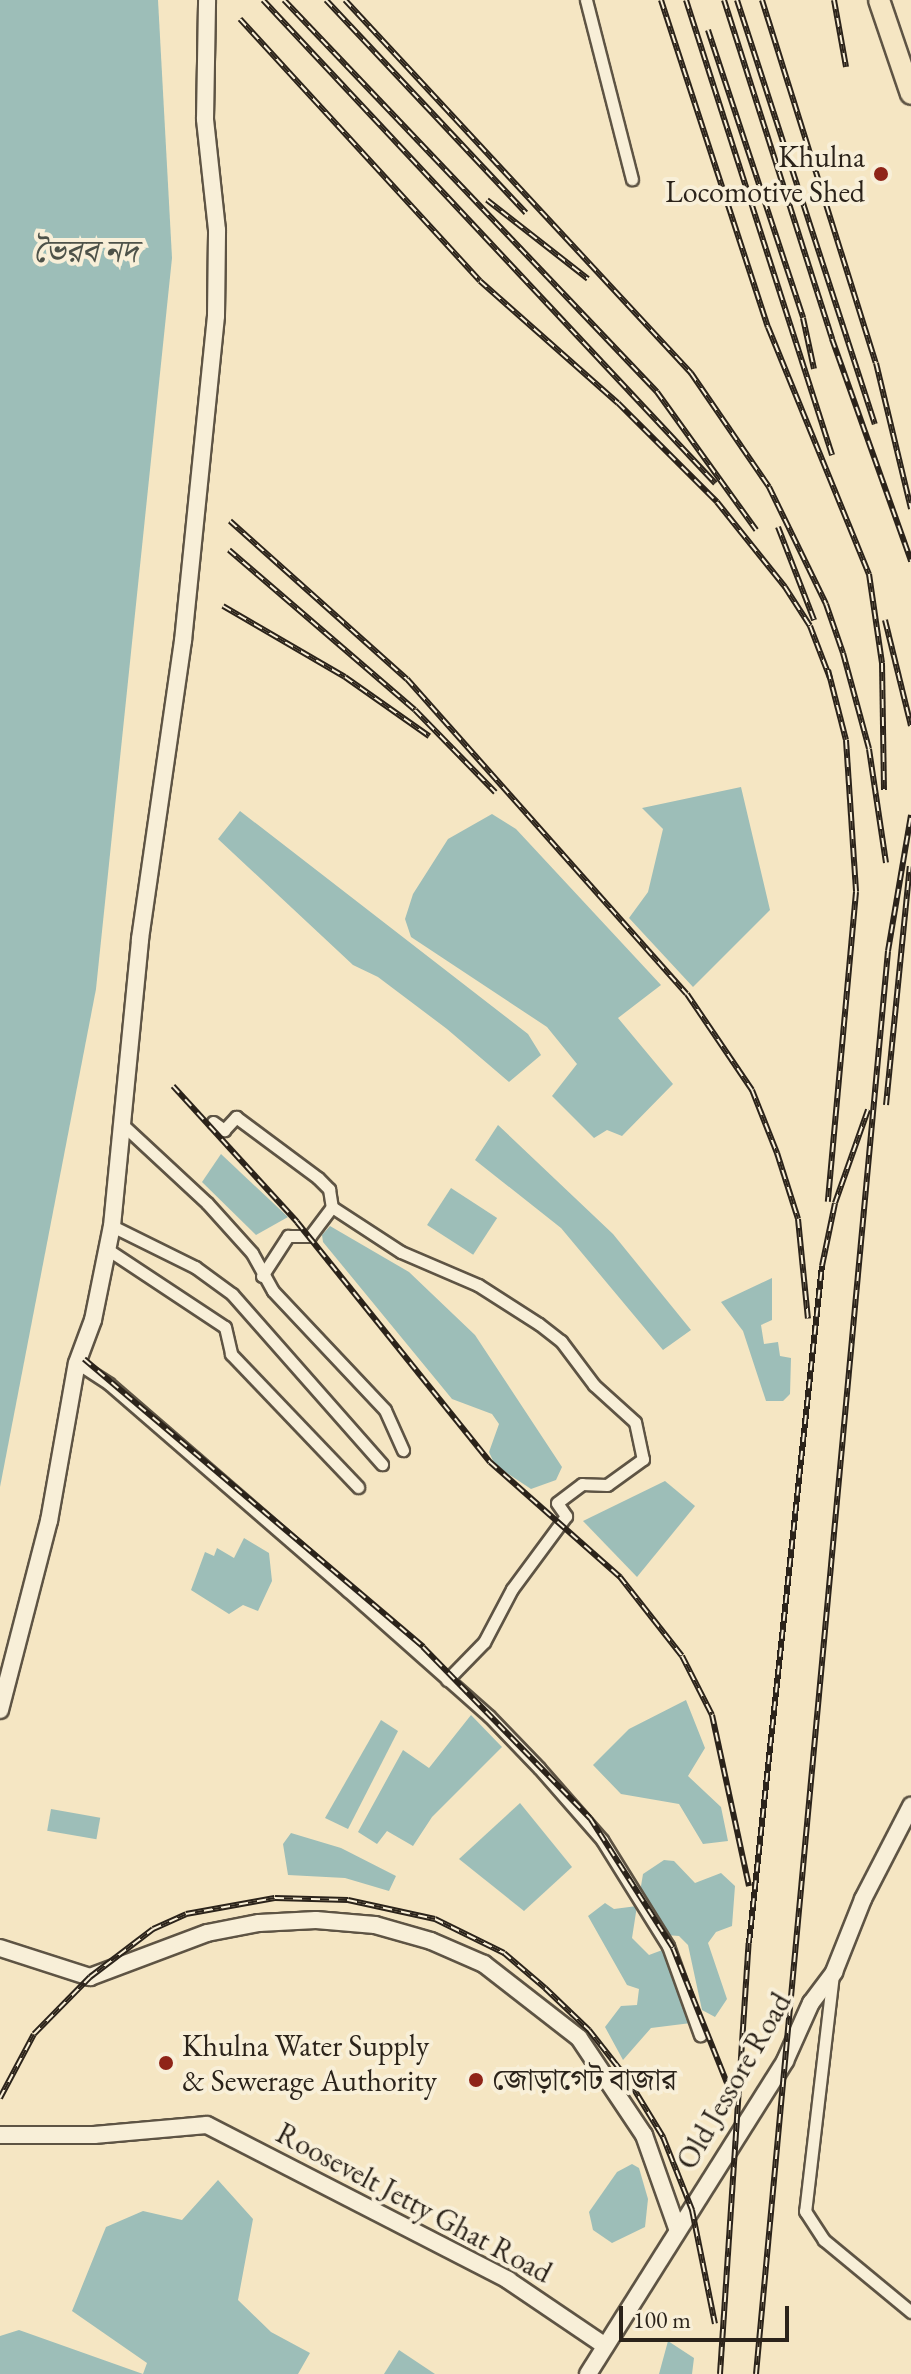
<!DOCTYPE html>
<html>
<head>
<meta charset="utf-8">
<style>
  body { margin:0 }
  #map { position:relative; width:911px; height:2374px; overflow:hidden; background:#f5e6c3; font-family:"EB Garamond","Noto Serif Bengali",serif }
  div>[style] { position:absolute }
  .water>* { inset:0; background:#9dbeb8; transform-origin:0 0 }
  .roads { filter:drop-shadow(2px 0 #5e5444) drop-shadow(-2px 0 #5e5444) drop-shadow(0 2px #5e5444) drop-shadow(0 -2px #5e5444) }
  .street>* { height:11px; margin:-5.5px; padding:0 5.5px; transform-origin:5.5px; border-radius:5.5px; background:#f8efd8 }
  .secondary>* { height:16px; margin:-8px; padding:0 8px; transform-origin:8px; border-radius:8px; background:#f8efd8 }
  .highway>* { height:20px; margin:-10px; padding:0 10px; transform-origin:10px; border-radius:10px; background:#f5e6c3 }
  .rail>* { height:6px; margin-top:-3px; transform-origin:0; background:repeating-linear-gradient(90deg,#f8efd8 0 9px,#2b231a 0 18px); box-sizing:border-box; border-block:2px solid #2b231a }
  .dots>* { width:22px; height:22px; translate:-50% -50%; box-sizing:border-box; border:4px solid #f8efd8; border-radius:50% }
  span { translate:-50% -50%; white-space:nowrap; text-align:center; line-height:1.15; -webkit-text-stroke:8px #f8efd8; paint-order:stroke }
  .poi-label { font-size:30px; color:#2b231a }
  .right { translate:-100% -50%; text-align:right }
  .left { translate:0 -50%; text-align:left }
  .street-label { font-size:30px; color:#2b231a }
  .water-label { font-size:32px; color:#4d5249; font-style:italic }
  .scale { position:absolute; left:619px; top:2306px; width:170px; height:36px; box-sizing:border-box; border:4px solid #2b231a; border-top:0; padding-left:10px; font-size:24px; line-height:28px; white-space:nowrap; color:#2b231a; -webkit-text-stroke:6px #f8efd8; paint-order:stroke }
</style>
</head>
<body>
<div id="map">
  <div class="water">
    <div style="clip-path:polygon(0 0,158px 0,172px 258px,96px 989px,0 1487px)"></div>
    <div style="clip-path:polygon(741px 787px,770px 910px,693px 987px,629px 918px,648px 892px,663px 829px,642px 808px)"></div>
    <div style="clip-path:polygon(240px 811px,528px 1034px,541px 1055px,509px 1082px,447px 1029px,378px 977px,353px 965px,218px 839px)"></div>
    <div style="clip-path:polygon(492px 814px,516px 829px,661px 985px,618px 1018px,673px 1084px,622px 1136px,607px 1130px,594px 1138px,552px 1096px,577px 1064px,547px 1027px,411px 937px,405px 919px,413px 894px,448px 839px)"></div>
    <div style="clip-path:polygon(498px 1125px,613px 1234px,691px 1330px,663px 1350px,561px 1228px,475px 1160px)"></div>
    <div style="clip-path:polygon(221px 1154px,288px 1217px,256px 1235px,202px 1182px)"></div>
    <div style="left:451px;top:1188px;width:55px;height:44px;rotate:33deg"></div>
    <div style="clip-path:polygon(330px 1226px,409px 1272px,475px 1335px,562px 1467px,556px 1480px,531px 1489px,495px 1465px,489px 1452px,499px 1424px,492px 1414px,452px 1399px,323px 1242px,322px 1235px)"></div>
    <div style="clip-path:polygon(772px 1278px,772px 1320px,761px 1325px,764px 1344px,778px 1342px,780px 1356px,791px 1358px,790px 1394px,783px 1401px,766px 1401px,743px 1331px,721px 1302px)"></div>
    <div style="clip-path:polygon(665px 1481px,695px 1506px,637px 1577px,583px 1521px)"></div>
    <div style="clip-path:polygon(244px 1538px,269px 1553px,272px 1581px,258px 1611px,243px 1605px,229px 1614px,191px 1590px,205px 1552px,214px 1556px,217px 1548px,234px 1558px)"></div>
    <div style="clip-path:polygon(686px 1700px,705px 1748px,688px 1776px,721px 1807px,728px 1841px,703px 1844px,679px 1804px,621px 1794px,593px 1765px,629px 1729px)"></div>
    <div style="clip-path:polygon(471px 1715px,502px 1747px,432px 1817px,413px 1846px,387px 1831px,377px 1844px,358px 1832px,403px 1750px,429px 1768px)"></div>
    <div style="clip-path:polygon(381px 1720px,398px 1731px,348px 1829px,325px 1818px)"></div>
    <div style="clip-path:polygon(520px 1803px,572px 1867px,524px 1911px,459px 1859px)"></div>
    <div style="left:51px;top:1809px;width:50px;height:22px;rotate:10deg"></div>
    <div style="clip-path:polygon(291px 1833px,341px 1848px,396px 1876px,389px 1891px,345px 1878px,288px 1875px,283px 1844px)"></div>
    <div style="clip-path:polygon(664px 1860px,674px 1861px,695px 1883px,721px 1873px,735px 1886px,732px 1926px,716px 1932px,708px 1943px,727px 1999px,715px 2017px,702px 2010px,688px 1945px,679px 1936px,666px 1935px,640px 1892px,643px 1874px)"></div>
    <div style="clip-path:polygon(605px 1903px,614px 1909px,637px 1906px,632px 1938px,649px 1955px,665px 1949px,691px 2023px,651px 2028px,623px 2060px,605px 2027px,621px 2006px,637px 2005px,639px 1989px,627px 1985px,588px 1916px)"></div>
    <div style="clip-path:polygon(632px 2164px,639px 2168px,648px 2199px,645px 2227px,612px 2243px,593px 2230px,589px 2212px,617px 2172px)"></div>
    <div style="clip-path:polygon(218px 2180px,253px 2219px,238px 2300px,271px 2332px,310px 2353px,298px 2374px,0 2374px,0 2336px,19px 2330px,143px 2374px,147px 2363px,72px 2311px,106px 2227px,143px 2211px,182px 2220px)"></div>
    <div style="clip-path:polygon(668px 2341px,694px 2358px,692px 2374px,659px 2374px)"></div>
    <div style="clip-path:polygon(399px 2350px,435px 2374px,384px 2374px)"></div>
  </div>
  <div class="roads">
    <div class="street">
      <div style="left:586px;top:0;width:185px;rotate:75.6deg"></div>
      <div style="left:213px;top:1122px;width:14px;rotate:36deg"></div>
      <div style="left:224px;top:1130px;width:18px;rotate:-47deg"></div>
      <div style="left:236px;top:1117px;width:102px;rotate:36.6deg"></div>
      <div style="left:318px;top:1178px;width:16px;rotate:45deg"></div>
      <div style="left:329px;top:1189px;width:18px;rotate:81deg"></div>
      <div style="left:332px;top:1207px;width:82px;rotate:33.1deg"></div>
      <div style="left:401px;top:1252px;width:84px;rotate:23.2deg"></div>
      <div style="left:478px;top:1285px;width:72px;rotate:32.6deg"></div>
      <div style="left:539px;top:1324px;width:28px;rotate:38deg"></div>
      <div style="left:561px;top:1341px;width:55px;rotate:53.1deg"></div>
      <div style="left:594px;top:1385px;width:55px;rotate:42.1deg"></div>
      <div style="left:635px;top:1422px;width:38px;rotate:78deg"></div>
      <div style="left:643px;top:1459px;width:44px;rotate:144.2deg"></div>
      <div style="left:607px;top:1485px;width:25px;rotate:-178deg"></div>
      <div style="left:582px;top:1484px;width:31px;rotate:143deg"></div>
      <div style="left:557px;top:1503px;width:16px;rotate:55deg"></div>
      <div style="left:566px;top:1516px;width:91px;rotate:126.5deg"></div>
      <div style="left:512px;top:1589px;width:60px;rotate:117.8deg"></div>
      <div style="left:484px;top:1642px;width:53px;rotate:134.2deg"></div>
      <div style="left:123px;top:1125px;width:115px;rotate:42.9deg"></div>
      <div style="left:207px;top:1203px;width:67px;rotate:48deg"></div>
      <div style="left:252px;top:1253px;width:43px;rotate:61.1deg"></div>
      <div style="left:273px;top:1291px;width:163px;rotate:46.7deg"></div>
      <div style="left:385px;top:1410px;width:44px;rotate:65.8deg"></div>
      <div style="left:112px;top:1226px;width:93px;rotate:26.3deg"></div>
      <div style="left:195px;top:1267px;width:46px;rotate:36.1deg"></div>
      <div style="left:232px;top:1294px;width:227px;rotate:48.6deg"></div>
      <div style="left:107px;top:1249px;width:141px;rotate:33.5deg"></div>
      <div style="left:225px;top:1327px;width:28px;rotate:77deg"></div>
      <div style="left:231px;top:1354px;width:184px;rotate:46.3deg"></div>
      <div style="left:262px;top:1276px;width:48px;rotate:-57deg"></div>
      <div style="left:288px;top:1236px;width:22px"></div>
      <div style="left:310px;top:1236px;width:36px;rotate:-53deg"></div>
      <div style="left:77px;top:1363px;width:38px;rotate:33deg"></div>
      <div style="left:109px;top:1384px;width:316px;rotate:40.9deg"></div>
      <div style="left:348px;top:1591px;width:188px;rotate:41.6deg"></div>
      <div style="left:489px;top:1716px;width:72px;rotate:46.1deg"></div>
      <div style="left:539px;top:1768px;width:96px;rotate:48.8deg"></div>
      <div style="left:602px;top:1840px;width:125px;rotate:58.1deg"></div>
      <div style="left:668px;top:1946px;width:95px;rotate:70.2deg"></div>
      <div style="left:833px;top:1974px;width:239px;rotate:96.7deg"></div>
      <div style="left:805px;top:2211px;width:35px;rotate:57deg"></div>
      <div style="left:824px;top:2240px;width:113px;rotate:39.6deg"></div>
    </div>
    <div class="secondary">
      <div style="left:0;top:1710px;width:195px;rotate:-75.5deg"></div>
      <div style="left:49px;top:1521px;width:160px;rotate:-80deg"></div>
      <div style="left:77px;top:1363px;width:46px;rotate:-69.6deg"></div>
      <div style="left:93px;top:1320px;width:96px;rotate:-78.6deg"></div>
      <div style="left:112px;top:1226px;width:288px;rotate:-84.4deg"></div>
      <div style="left:140px;top:939px;width:301px;rotate:-81.8deg"></div>
      <div style="left:183px;top:641px;width:327px;rotate:-84.2deg"></div>
      <div style="left:216px;top:316px;width:86px;rotate:-89.3deg"></div>
      <div style="left:217px;top:230px;width:112px;rotate:-96.2deg"></div>
      <div style="left:205px;top:119px;width:119px;rotate:-89deg"></div>
      <div style="left:0;top:1948px;width:95px;rotate:17.9deg"></div>
      <div style="left:90px;top:1977px;width:125px;rotate:-20.6deg"></div>
      <div style="left:207px;top:1933px;width:53px;rotate:-10.9deg"></div>
      <div style="left:259px;top:1923px;width:57px;rotate:-3deg"></div>
      <div style="left:316px;top:1920px;width:59px;rotate:4.8deg"></div>
      <div style="left:375px;top:1925px;width:58px;rotate:15.9deg"></div>
      <div style="left:431px;top:1941px;width:58px;rotate:23.5deg"></div>
      <div style="left:484px;top:1964px;width:120px;rotate:37.9deg"></div>
      <div style="left:579px;top:2038px;width:117px;rotate:56.2deg"></div>
      <div style="left:644px;top:2135px;width:99px;rotate:70.5deg"></div>
      <div style="left:0;top:2135px;width:94px"></div>
      <div style="left:94px;top:2135px;width:113px;rotate:-5.1deg"></div>
      <div style="left:207px;top:2125px;width:339px;rotate:27.2deg"></div>
      <div style="left:508px;top:2280px;width:116px;rotate:34.1deg"></div>
      <div style="left:588px;top:2374px;width:370px;rotate:-57.8deg"></div>
      <div style="left:785px;top:2061px;width:64px;rotate:-65.9deg"></div>
      <div style="left:811px;top:2003px;width:39px;rotate:-53deg"></div>
      <div style="left:834px;top:1972px;width:79px;rotate:-68.3deg"></div>
      <div style="left:863px;top:1899px;width:105px;rotate:-62.7deg"></div>
    </div>
    <div class="highway">
      <div style="left:879px;top:0;width:99px;rotate:71.2deg"></div>
    </div>
  </div>
  <div class="rail">
    <div style="left:263px;top:0;width:662px;rotate:46.9deg"></div>
    <div style="left:284px;top:0;width:541px;rotate:46.42deg"></div>
    <div style="left:657px;top:392px;width:170px;rotate:54.3deg"></div>
    <div style="left:326px;top:0;width:292px;rotate:46.8deg"></div>
    <div style="left:345px;top:0;width:509px;rotate:47.15deg"></div>
    <div style="left:691px;top:373px;width:138px;rotate:55.6deg"></div>
    <div style="left:769px;top:487px;width:130px;rotate:64deg"></div>
    <div style="left:826px;top:604px;width:52px;rotate:70.9deg"></div>
    <div style="left:843px;top:653px;width:99px;rotate:74.8deg"></div>
    <div style="left:869px;top:749px;width:115px;rotate:81.5deg"></div>
    <div style="left:661px;top:0;width:344px;rotate:71.9deg"></div>
    <div style="left:768px;top:327px;width:267px;rotate:67.8deg"></div>
    <div style="left:869px;top:574px;width:90px;rotate:81.7deg"></div>
    <div style="left:882px;top:663px;width:127px;rotate:89.1deg"></div>
    <div style="left:686px;top:0;width:478px;rotate:72.2deg"></div>
    <div style="left:724px;top:0;width:356px;rotate:72.3deg"></div>
    <div style="left:832px;top:339px;width:236px;rotate:70.4deg"></div>
    <div style="left:737px;top:0;width:446px;rotate:72deg"></div>
    <div style="left:762px;top:0;width:380px;rotate:72.6deg"></div>
    <div style="left:876px;top:363px;width:150px;rotate:76.5deg"></div>
    <div style="left:834px;top:0;width:68px;rotate:79.8deg"></div>
    <div style="left:240px;top:19px;width:355px;rotate:47.5deg"></div>
    <div style="left:480px;top:281px;width:184px;rotate:41.5deg"></div>
    <div style="left:618px;top:403px;width:140px;rotate:45deg"></div>
    <div style="left:717px;top:502px;width:109px;rotate:51.3deg"></div>
    <div style="left:785px;top:587px;width:46px;rotate:57.3deg"></div>
    <div style="left:810px;top:626px;width:56px;rotate:69deg"></div>
    <div style="left:708px;top:30px;width:303px;rotate:71.7deg"></div>
    <div style="left:803px;top:318px;width:52px;rotate:77.8deg"></div>
    <div style="left:487px;top:200px;width:128px;rotate:38deg"></div>
    <div style="left:230px;top:521px;width:237px;rotate:41.8deg"></div>
    <div style="left:407px;top:679px;width:421px;rotate:48.4deg"></div>
    <div style="left:687px;top:994px;width:116px;rotate:55.9deg"></div>
    <div style="left:752px;top:1090px;width:68px;rotate:68.4deg"></div>
    <div style="left:777px;top:1153px;width:69px;rotate:72.3deg"></div>
    <div style="left:798px;top:1219px;width:100px;rotate:84.3deg"></div>
    <div style="left:778px;top:527px;width:100px;rotate:68.8deg"></div>
    <div style="left:229px;top:550px;width:245px;rotate:40.7deg"></div>
    <div style="left:415px;top:710px;width:115px;rotate:45.7deg"></div>
    <div style="left:223px;top:606px;width:141px;rotate:30.2deg"></div>
    <div style="left:345px;top:677px;width:103px;rotate:35.1deg"></div>
    <div style="left:885px;top:620px;width:109px;rotate:76.2deg"></div>
    <div style="left:828px;top:670px;width:72px;rotate:75.6deg"></div>
    <div style="left:846px;top:740px;width:152px;rotate:86.2deg"></div>
    <div style="left:856px;top:892px;width:311px;rotate:95.2deg"></div>
    <div style="left:173px;top:1086px;width:184px;rotate:47.6deg"></div>
    <div style="left:297px;top:1222px;width:308px;rotate:51.2deg"></div>
    <div style="left:490px;top:1462px;width:174px;rotate:41.5deg"></div>
    <div style="left:620px;top:1577px;width:100px;rotate:51.9deg"></div>
    <div style="left:682px;top:1656px;width:66px;rotate:63deg"></div>
    <div style="left:712px;top:1715px;width:175px;rotate:77.8deg"></div>
    <div style="left:886px;top:1105px;width:240px;rotate:-84.3deg"></div>
    <div style="left:84px;top:1359px;width:445px;rotate:40.3deg"></div>
    <div style="left:423px;top:1647px;width:239px;rotate:45.7deg"></div>
    <div style="left:590px;top:1818px;width:154px;rotate:57.4deg"></div>
    <div style="left:673px;top:1948px;width:167px;rotate:68.2deg"></div>
    <div style="left:0;top:2098px;width:72px;rotate:-62deg"></div>
    <div style="left:34px;top:2034px;width:80px;rotate:-45.5deg"></div>
    <div style="left:90px;top:1977px;width:79px;rotate:-37.3deg"></div>
    <div style="left:153px;top:1929px;width:36px;rotate:-24deg"></div>
    <div style="left:186px;top:1914px;width:90px;rotate:-10.2deg"></div>
    <div style="left:275px;top:1898px;width:73px;rotate:1.6deg"></div>
    <div style="left:348px;top:1900px;width:89px;rotate:12.3deg"></div>
    <div style="left:435px;top:1919px;width:77px;rotate:26.2deg"></div>
    <div style="left:504px;top:1953px;width:54px;rotate:40.5deg"></div>
    <div style="left:545px;top:1988px;width:61px;rotate:43.7deg"></div>
    <div style="left:589px;top:2030px;width:65px;rotate:51.9deg"></div>
    <div style="left:629px;top:2081px;width:66px;rotate:58.7deg"></div>
    <div style="left:663px;top:2137px;width:79px;rotate:68.3deg"></div>
    <div style="left:692px;top:2210px;width:116px;rotate:78.6deg"></div>
    <div style="left:720px;top:2374px;width:432px;rotate:-86.2deg"></div>
    <div style="left:749px;top:1943px;width:681px;rotate:-83.85deg"></div>
    <div style="left:822px;top:1266px;width:64px;rotate:-78.3deg"></div>
    <div style="left:835px;top:1203px;width:99px;rotate:-70.5deg"></div>
    <div style="left:756px;top:2374px;width:1429px;rotate:-84.7deg"></div>
    <div style="left:888px;top:951px;width:138px;rotate:-80.4deg"></div>
  </div>
  <div class="dots">
    <div style="left:881px;top:174px;background:#8f2418"></div>
    <div style="left:166px;top:2063px;background:#8f2418"></div>
    <div style="left:476px;top:2080px;background:#8f2418"></div>
  </div>
  <div class="poi-label">
    <span class="right" style="left:865px;top:174px">Khulna<br>Locomotive Shed</span>
    <span class="left" style="left:182px;top:2063px">Khulna Water Supply<br>&amp; Sewerage Authority</span>
    <span class="left" style="left:492px;top:2080px">জোড়াগেট বাজার</span>
  </div>
  <div class="street-label">
    <span style="left:734px;top:2081px;rotate:-60deg">Old Jessore Road</span>
    <span style="left:414px;top:2203px;rotate:28deg">Roosevelt Jetty Ghat Road</span>
  </div>
  <div class="water-label">
    <span style="left:85px;top:251px">ভৈরব নদ</span>
  </div>
  <div class="scale">100 m</div>
</div>
</body>
</html>
